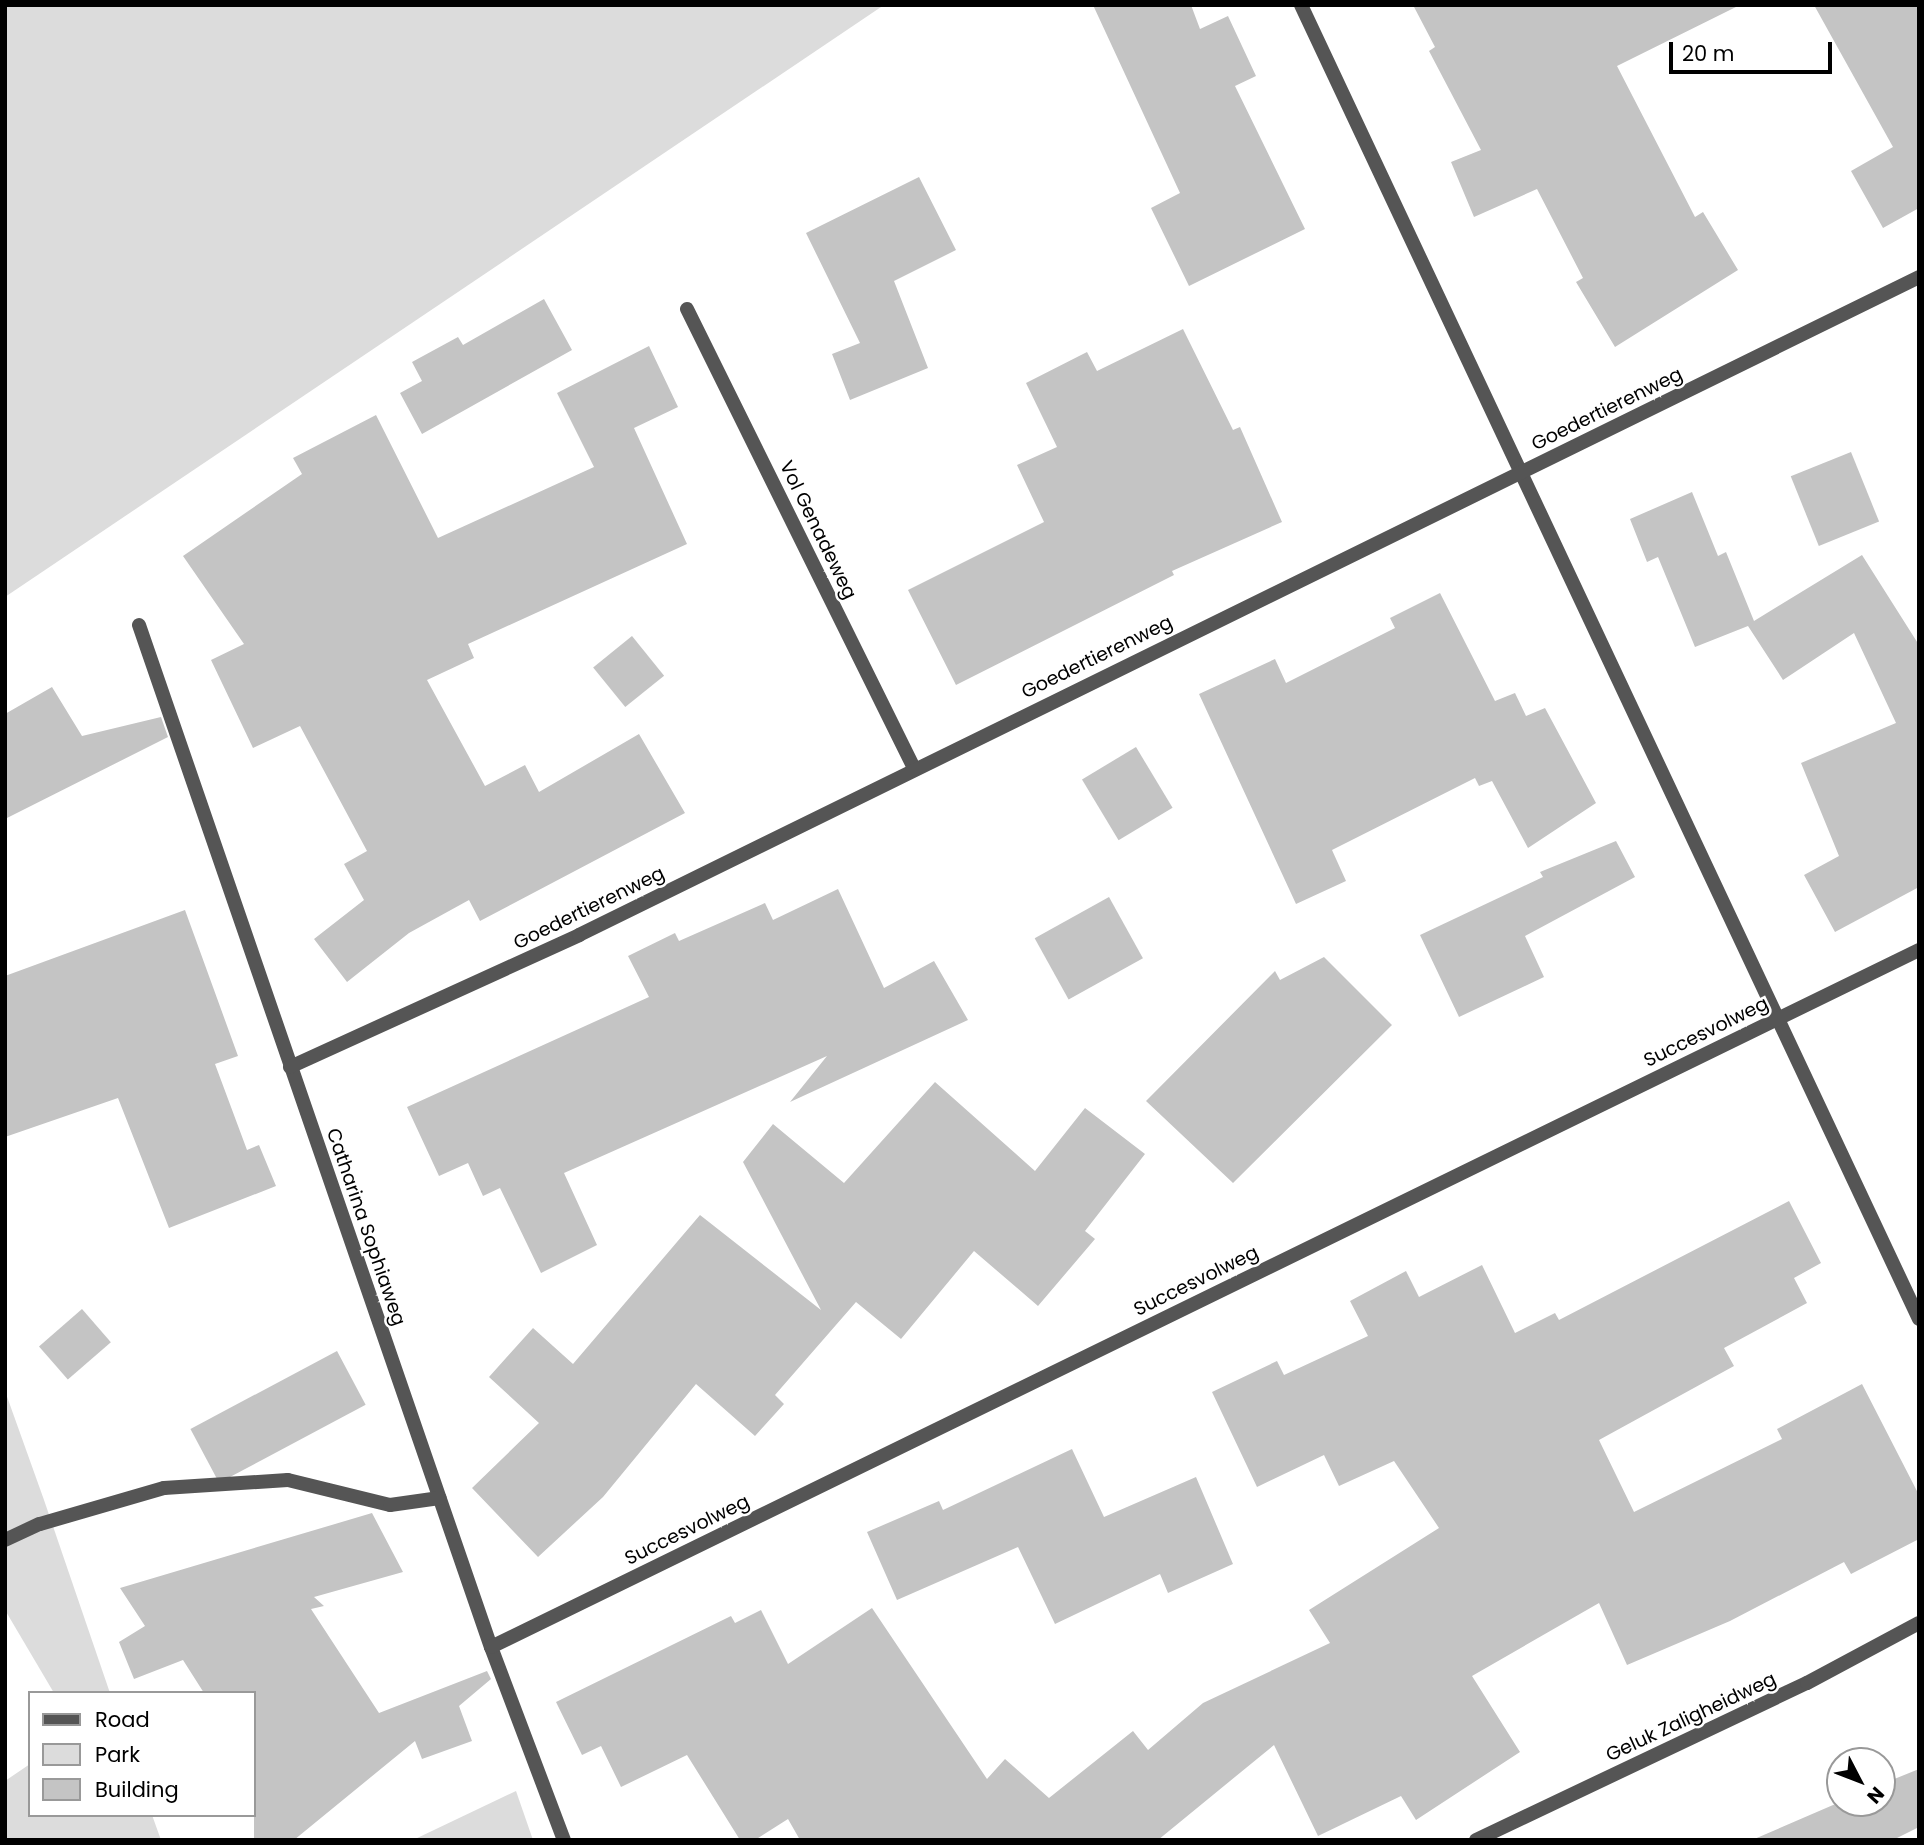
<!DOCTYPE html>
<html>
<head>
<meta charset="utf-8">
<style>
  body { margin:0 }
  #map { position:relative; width:1924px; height:1845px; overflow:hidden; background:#fff; font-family:Poppins,sans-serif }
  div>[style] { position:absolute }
  .green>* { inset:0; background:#dcdcdc }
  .building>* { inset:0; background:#c4c4c4; transform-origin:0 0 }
  .minor>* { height:14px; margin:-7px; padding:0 7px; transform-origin:7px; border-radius:7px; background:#555 }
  span { translate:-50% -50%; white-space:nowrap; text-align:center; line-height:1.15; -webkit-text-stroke:5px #fff; paint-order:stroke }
  .street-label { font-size:19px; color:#000 }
  .frame { position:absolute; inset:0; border:7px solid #000; pointer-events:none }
  .legend { position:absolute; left:28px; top:1691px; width:228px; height:126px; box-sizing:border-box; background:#fff; border:2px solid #999; margin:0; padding:9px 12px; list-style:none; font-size:21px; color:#000 }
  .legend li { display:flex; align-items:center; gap:14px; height:35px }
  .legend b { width:35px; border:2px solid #999 }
  .north { position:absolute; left:1826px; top:1747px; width:70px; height:70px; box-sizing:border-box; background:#fff; border:2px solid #999; border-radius:50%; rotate:132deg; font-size:19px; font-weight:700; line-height:28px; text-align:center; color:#000 }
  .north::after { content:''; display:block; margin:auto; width:24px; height:32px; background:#000; clip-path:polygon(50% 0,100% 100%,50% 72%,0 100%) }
  .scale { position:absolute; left:1669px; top:42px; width:163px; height:32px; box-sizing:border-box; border:4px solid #000; border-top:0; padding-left:9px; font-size:21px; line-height:24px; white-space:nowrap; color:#000; -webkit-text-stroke:5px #fff; paint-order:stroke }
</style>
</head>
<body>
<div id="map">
  <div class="green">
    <div style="clip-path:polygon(5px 5px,884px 5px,5px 597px)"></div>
    <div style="clip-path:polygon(5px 1391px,44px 1500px,110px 1693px,54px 1693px,5px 1610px)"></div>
    <div style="clip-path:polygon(30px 1764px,30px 1815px,152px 1815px,161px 1840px,5px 1840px,5px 1781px)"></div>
    <div style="clip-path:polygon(516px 1791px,533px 1840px,413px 1840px)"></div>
  </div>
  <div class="building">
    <div style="clip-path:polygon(1093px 5px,1191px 5px,1200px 29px,1228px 16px,1256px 76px,1235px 86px,1305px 229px,1189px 286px,1151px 208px,1180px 193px)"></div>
    <div style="clip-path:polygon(1413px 5px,1740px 5px,1617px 66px,1695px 217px,1703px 212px,1738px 270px,1615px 347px,1576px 282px,1583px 278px,1537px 189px,1474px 217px,1451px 162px,1481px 150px,1429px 51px,1435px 47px)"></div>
    <div style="clip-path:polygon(1814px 5px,1919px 5px,1919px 208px,1883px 228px,1851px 171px,1893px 147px)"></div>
    <div style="clip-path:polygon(919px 177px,956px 250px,894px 281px,928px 368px,850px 400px,832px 354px,860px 343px,806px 233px)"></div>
    <div style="clip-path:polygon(544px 299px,572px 350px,422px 434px,400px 393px,422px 381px,412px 362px,458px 337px,463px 345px)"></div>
    <div style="clip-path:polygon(1183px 329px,1233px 430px,1240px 427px,1282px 522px,1172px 571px,1174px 575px,956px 685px,908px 590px,1044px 522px,1017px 465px,1057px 447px,1026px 383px,1087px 352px,1097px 371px)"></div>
    <div style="clip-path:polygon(649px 346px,678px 407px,634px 428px,687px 544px,468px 644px,474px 658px,427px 680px,485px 786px,525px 765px,539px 792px,639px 734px,685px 813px,480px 921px,469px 900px,409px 933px,347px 982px,314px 939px,364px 900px,344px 864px,367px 851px,300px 726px,253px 748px,211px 660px,244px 644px,183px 556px,302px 474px,293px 458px,376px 415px,438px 538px,594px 467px,557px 393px)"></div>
    <div style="left:1851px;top:452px;width:75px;height:65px;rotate:68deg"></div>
    <div style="clip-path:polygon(1692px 492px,1718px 556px,1726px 552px,1754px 621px,1862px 555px,1919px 645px,1919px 887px,1835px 932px,1804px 875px,1839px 856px,1801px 763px,1896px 723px,1854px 633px,1783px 680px,1748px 626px,1695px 647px,1658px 557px,1647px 562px,1630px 519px)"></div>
    <div style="clip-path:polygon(1440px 593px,1495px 701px,1515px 693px,1526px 716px,1545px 708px,1596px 803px,1528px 848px,1492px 781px,1479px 786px,1475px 778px,1332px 850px,1346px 881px,1296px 904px,1199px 694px,1275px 659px,1286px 683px,1395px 628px,1390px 618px)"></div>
    <div style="left:632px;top:636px;width:51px;height:50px;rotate:51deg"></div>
    <div style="clip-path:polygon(52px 687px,82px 736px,161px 717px,168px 737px,5px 819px,5px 714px)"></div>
    <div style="left:1136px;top:747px;width:71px;height:63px;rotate:59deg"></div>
    <div style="clip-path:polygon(1616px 841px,1635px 877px,1525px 936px,1544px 977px,1459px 1017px,1420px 935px,1543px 877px,1540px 872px)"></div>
    <div style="clip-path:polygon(838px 889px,884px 988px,934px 961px,968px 1020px,790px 1102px,827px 1056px,564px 1173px,597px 1245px,541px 1273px,500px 1188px,483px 1196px,468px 1163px,439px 1176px,407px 1107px,649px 997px,628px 956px,675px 933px,679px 941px,765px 903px,773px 920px)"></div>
    <div style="left:1109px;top:897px;width:70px;height:85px;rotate:61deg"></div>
    <div style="clip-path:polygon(185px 910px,238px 1056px,215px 1064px,247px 1150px,259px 1145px,276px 1186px,169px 1228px,118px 1098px,5px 1137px,5px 976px)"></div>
    <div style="clip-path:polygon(1324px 957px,1392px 1025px,1233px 1183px,1146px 1101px,1275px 971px,1280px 980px)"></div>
    <div style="clip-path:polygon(935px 1082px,1035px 1171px,1085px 1108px,1145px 1154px,1085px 1231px,1095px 1239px,1038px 1306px,974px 1251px,901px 1339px,856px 1302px,775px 1395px,784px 1404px,755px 1436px,696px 1384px,603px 1497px,538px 1557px,472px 1488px,539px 1423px,489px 1377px,533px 1328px,573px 1364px,700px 1215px,821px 1310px,743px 1162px,773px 1124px,844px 1183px)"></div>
    <div style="clip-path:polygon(1789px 1201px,1821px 1263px,1794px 1278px,1807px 1303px,1724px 1348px,1734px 1366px,1599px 1440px,1634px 1512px,1782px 1439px,1777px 1429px,1862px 1384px,1919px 1495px,1919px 1539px,1851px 1574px,1844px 1562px,1730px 1621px,1627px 1665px,1599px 1603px,1472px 1676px,1520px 1752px,1416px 1820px,1401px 1796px,1318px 1836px,1274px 1745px,1158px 1840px,800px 1840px,788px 1819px,755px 1840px,740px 1840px,687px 1755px,621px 1787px,601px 1746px,582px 1755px,556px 1702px,731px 1616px,735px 1623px,761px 1610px,788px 1664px,872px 1608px,987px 1779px,1005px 1759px,1049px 1798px,1133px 1731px,1148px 1750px,1203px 1703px,1330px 1643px,1309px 1610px,1439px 1528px,1394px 1461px,1339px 1486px,1324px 1455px,1257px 1487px,1212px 1392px,1277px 1361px,1284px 1375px,1368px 1336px,1350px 1301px,1406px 1271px,1419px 1297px,1482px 1265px,1515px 1333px,1555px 1313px,1559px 1320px)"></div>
    <div style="left:82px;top:1309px;width:44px;height:57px;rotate:49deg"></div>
    <div style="left:337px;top:1351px;width:61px;height:166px;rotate:62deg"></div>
    <div style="clip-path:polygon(1072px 1449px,1104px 1517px,1196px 1477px,1233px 1564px,1168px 1593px,1160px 1574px,1055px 1624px,1018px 1547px,897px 1600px,867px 1532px,939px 1501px,943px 1510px)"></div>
    <div style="clip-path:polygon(372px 1513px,403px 1572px,314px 1597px,324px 1606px,311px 1609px,379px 1713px,487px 1671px,491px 1679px,459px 1706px,472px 1741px,422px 1759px,415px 1741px,294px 1840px,254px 1840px,254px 1693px,204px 1693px,183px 1660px,134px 1679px,119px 1642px,145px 1626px,120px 1588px)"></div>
    <div style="clip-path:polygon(1919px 1769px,1919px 1827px,1893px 1840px,1752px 1840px,1840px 1802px,1882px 1803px,1882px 1784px)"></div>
  </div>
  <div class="minor">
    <div style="left:1301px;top:5px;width:1452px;rotate:64.81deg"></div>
    <div style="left:687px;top:309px;width:512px;rotate:63.69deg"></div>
    <div style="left:139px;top:625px;width:1081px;rotate:71deg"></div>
    <div style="left:491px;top:1647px;width:206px;rotate:69.3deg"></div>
    <div style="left:290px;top:1067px;width:318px;rotate:-24.5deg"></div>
    <div style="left:579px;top:935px;width:1493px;rotate:-26.15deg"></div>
    <div style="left:5px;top:1540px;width:38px;rotate:-25deg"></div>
    <div style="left:40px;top:1524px;width:129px;rotate:-16.2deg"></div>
    <div style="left:164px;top:1488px;width:124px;rotate:-3.7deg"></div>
    <div style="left:288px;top:1480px;width:105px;rotate:13.8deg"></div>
    <div style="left:390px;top:1505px;width:50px;rotate:-8deg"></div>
    <div style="left:491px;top:1647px;width:1589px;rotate:-26.02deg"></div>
    <div style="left:1476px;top:1840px;width:366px;rotate:-25.4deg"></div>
    <div style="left:1807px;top:1683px;width:127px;rotate:-28.2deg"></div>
  </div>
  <div class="street-label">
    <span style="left:1607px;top:409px;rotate:-26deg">Goedertierenweg</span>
    <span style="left:818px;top:530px;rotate:64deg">Vol Genadeweg</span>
    <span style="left:1097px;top:657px;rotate:-26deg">Goedertierenweg</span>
    <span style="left:589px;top:908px;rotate:-26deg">Goedertierenweg</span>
    <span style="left:1706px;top:1032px;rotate:-26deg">Succesvolweg</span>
    <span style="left:366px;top:1227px;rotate:71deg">Catharina Sophiaweg</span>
    <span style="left:1196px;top:1281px;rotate:-26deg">Succesvolweg</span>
    <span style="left:687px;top:1530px;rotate:-26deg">Succesvolweg</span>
    <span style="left:1691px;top:1717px;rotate:-25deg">Geluk Zaligheidweg</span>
  </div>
  <div class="frame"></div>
  <ul class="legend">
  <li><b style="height:9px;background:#555"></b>Road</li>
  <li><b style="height:19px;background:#dcdcdc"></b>Park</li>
  <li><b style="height:19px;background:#c4c4c4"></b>Building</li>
  </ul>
  <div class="north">N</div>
  <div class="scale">20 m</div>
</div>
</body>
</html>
